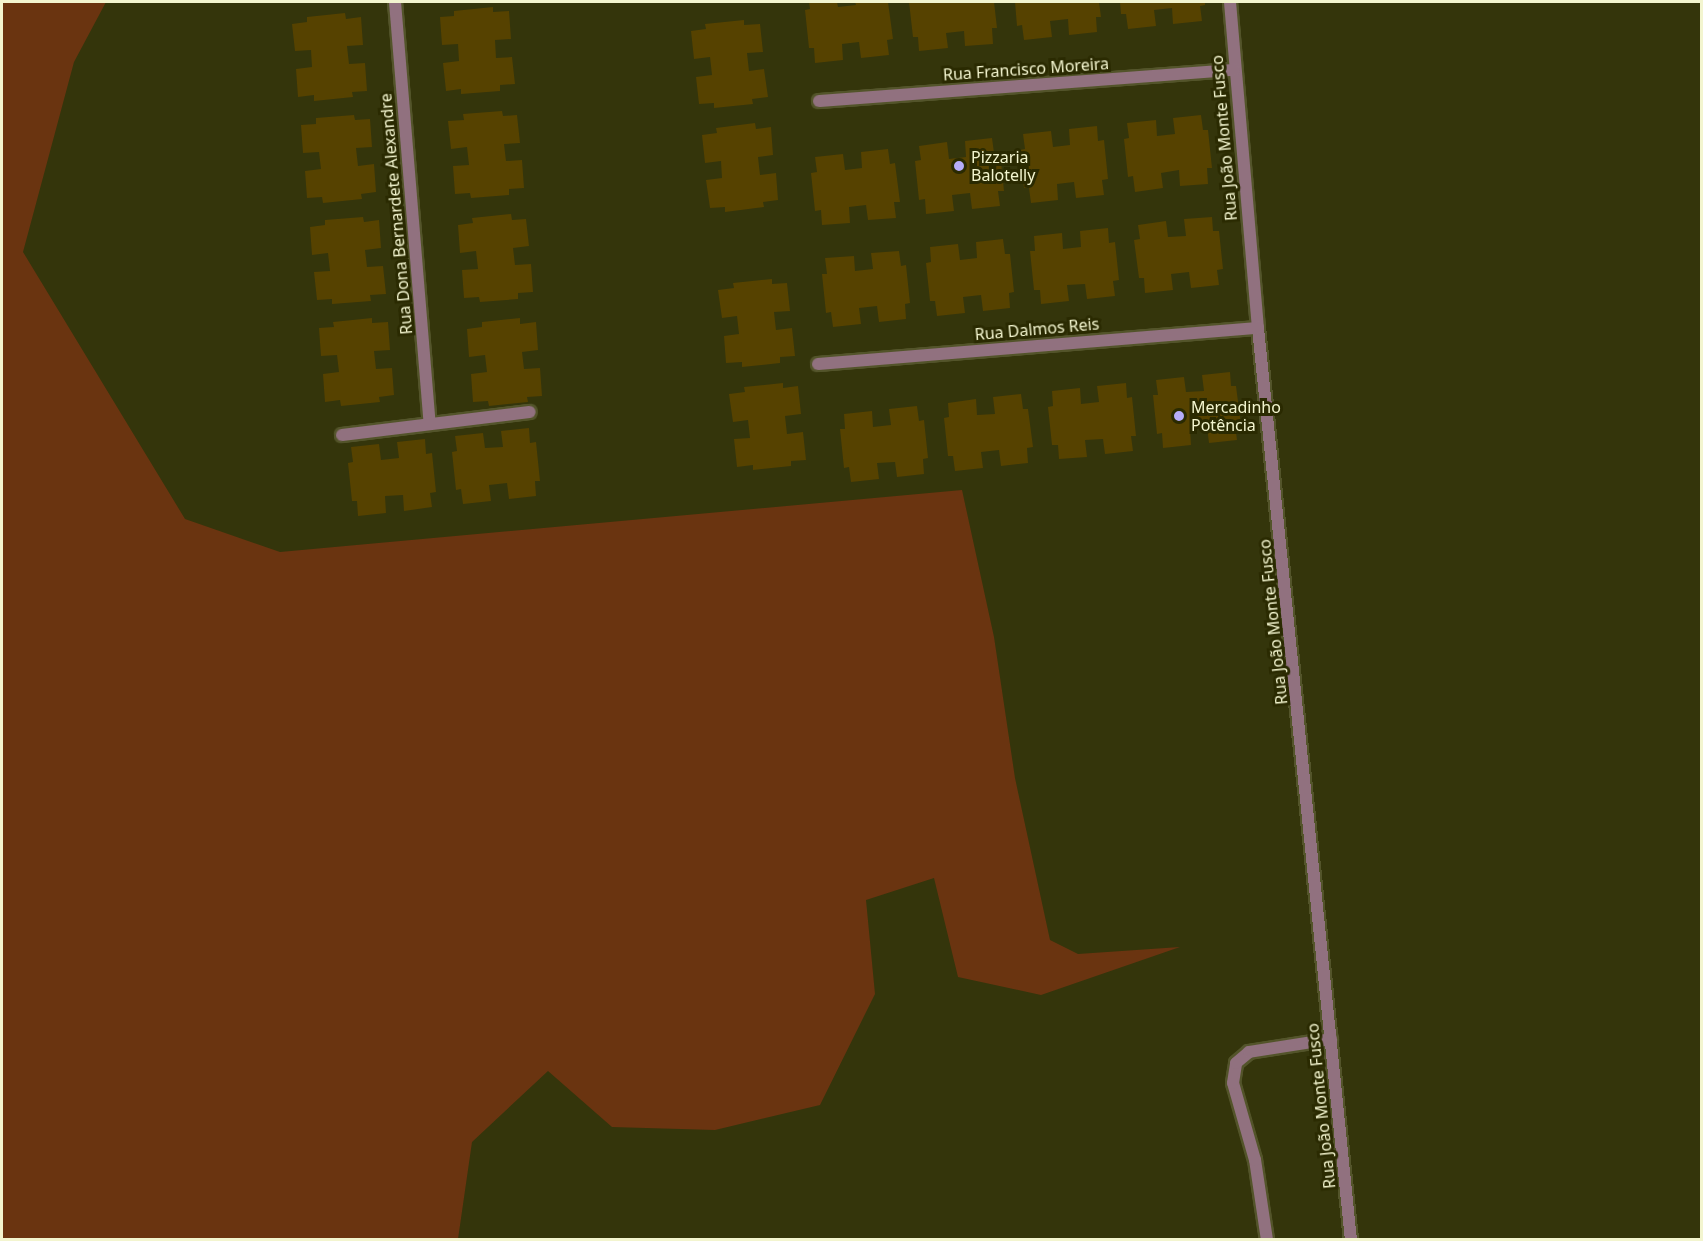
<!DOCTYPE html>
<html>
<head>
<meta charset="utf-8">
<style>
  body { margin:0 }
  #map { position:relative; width:1703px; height:1241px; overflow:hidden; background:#34350b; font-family:"Noto Sans",sans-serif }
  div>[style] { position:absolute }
  .green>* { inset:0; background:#6a3410 }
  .building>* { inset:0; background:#564200 }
  .roads { filter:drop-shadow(2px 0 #53542a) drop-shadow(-2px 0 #53542a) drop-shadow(0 2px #53542a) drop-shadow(0 -2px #53542a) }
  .lane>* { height:12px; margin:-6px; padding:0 6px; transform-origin:6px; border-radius:6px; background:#91717f }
  .street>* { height:12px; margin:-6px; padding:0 6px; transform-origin:6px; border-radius:6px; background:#91717f }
  .dots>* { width:16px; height:16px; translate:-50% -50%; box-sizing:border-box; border:3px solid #2a2a01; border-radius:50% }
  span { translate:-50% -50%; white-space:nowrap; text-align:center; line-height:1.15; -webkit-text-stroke:6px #2a2a01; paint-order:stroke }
  .street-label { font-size:16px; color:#f3f5cf }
  .poi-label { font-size:16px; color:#f3f5cf }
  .left { translate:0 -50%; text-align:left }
  .frame { position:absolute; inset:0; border:3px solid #f3f5cf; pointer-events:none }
</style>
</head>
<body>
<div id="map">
  <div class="green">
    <div style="clip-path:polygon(2px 2px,106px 2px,74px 62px,23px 252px,185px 519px,280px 552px,962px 490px,994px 637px,1015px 778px,1050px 940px,1078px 954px,1180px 947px,1041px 995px,958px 977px,934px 878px,866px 900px,875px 994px,820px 1105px,715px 1130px,612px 1127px,548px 1071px,472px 1142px,458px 1239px,2px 1239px)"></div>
  </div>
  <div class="building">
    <div style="clip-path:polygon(809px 2px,837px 2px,838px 7px,856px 5px,855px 2px,888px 2px,893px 39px,887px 40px,889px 55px,861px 58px,859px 42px,842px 44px,843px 60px,815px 63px,814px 48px,809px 48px,805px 10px,810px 9px)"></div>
    <div style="clip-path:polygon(909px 2px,994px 2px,997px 28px,992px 28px,993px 44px,965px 46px,964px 31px,946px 33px,948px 48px,919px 51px,918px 37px,913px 37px)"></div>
    <div style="clip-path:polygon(1015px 2px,1099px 2px,1101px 17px,1096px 17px,1097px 32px,1069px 35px,1068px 19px,1050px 21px,1052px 37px,1024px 40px,1022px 25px,1017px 26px)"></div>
    <div style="clip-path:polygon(1120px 2px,1205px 2px,1205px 5px,1200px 6px,1202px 21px,1173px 24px,1172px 8px,1154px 10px,1156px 26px,1128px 29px,1126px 14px,1121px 14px)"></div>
    <div style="clip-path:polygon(493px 7px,493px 12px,509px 11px,511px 39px,495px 40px,496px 58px,512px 57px,515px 84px,500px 85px,500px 91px,461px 94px,461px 89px,446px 91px,443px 63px,459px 61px,458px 44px,442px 45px,440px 17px,454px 16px,454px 11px)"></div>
    <div style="clip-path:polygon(345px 13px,346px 19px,361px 17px,363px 45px,347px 46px,349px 64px,365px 63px,367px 91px,352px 92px,353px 97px,314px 101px,314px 95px,298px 97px,296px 69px,312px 67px,311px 50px,295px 51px,292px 24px,307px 22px,307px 17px)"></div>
    <div style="clip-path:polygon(744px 20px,744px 25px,760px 24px,763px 52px,747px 53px,749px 71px,764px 69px,768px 97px,752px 99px,753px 104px,714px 108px,714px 103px,699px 104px,696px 77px,712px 75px,710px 57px,694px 59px,691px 31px,706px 29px,705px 24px)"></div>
    <div style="clip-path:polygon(502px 111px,503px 116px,517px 115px,520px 143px,504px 144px,506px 161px,522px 160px,524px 188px,509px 189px,509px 195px,471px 198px,470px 193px,455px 194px,453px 166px,469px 165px,467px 147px,451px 149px,448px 121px,464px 120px,463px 114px)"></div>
    <div style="clip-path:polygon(354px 115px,355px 120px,370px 119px,372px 147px,356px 148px,358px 166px,374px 164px,376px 192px,361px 194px,362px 199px,323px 203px,322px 197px,307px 198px,305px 171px,321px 169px,319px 152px,303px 153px,301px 125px,316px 124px,316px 118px)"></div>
    <div style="clip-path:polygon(1201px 115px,1203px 130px,1208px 130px,1212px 168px,1207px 168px,1208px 184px,1180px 186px,1179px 170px,1161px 173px,1163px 188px,1135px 192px,1133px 176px,1128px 177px,1124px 139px,1129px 138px,1127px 123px,1156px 120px,1157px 136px,1175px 134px,1173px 118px)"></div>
    <div style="clip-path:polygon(755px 123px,756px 129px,771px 127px,773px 155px,758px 157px,760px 175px,776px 173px,778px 200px,763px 202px,764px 207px,725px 212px,725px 207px,710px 208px,706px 180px,722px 178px,721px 161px,705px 163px,702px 135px,717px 133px,716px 128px)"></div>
    <div style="clip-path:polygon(1097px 126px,1098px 141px,1104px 140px,1108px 179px,1102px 180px,1104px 195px,1076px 198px,1074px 182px,1057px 184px,1058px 200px,1031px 203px,1029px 188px,1024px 188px,1020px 150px,1025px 149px,1023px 134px,1051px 131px,1053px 147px,1070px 145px,1069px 129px)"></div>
    <div style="clip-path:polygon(992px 138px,994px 153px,1000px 152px,1004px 191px,998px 191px,1000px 206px,972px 209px,970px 193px,952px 195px,954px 211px,926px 214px,925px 199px,919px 200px,915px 161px,921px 160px,919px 146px,947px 142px,949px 159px,966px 157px,965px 141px)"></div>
    <div style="clip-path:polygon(888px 149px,890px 164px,895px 163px,900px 202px,894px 202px,896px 218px,868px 220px,866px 205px,849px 207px,850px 223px,822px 225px,821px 210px,815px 211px,811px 173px,817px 172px,815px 157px,843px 154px,845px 170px,862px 168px,861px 152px)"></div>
    <div style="clip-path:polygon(511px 214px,512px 220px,526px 219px,529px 246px,513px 248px,515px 265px,531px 264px,533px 292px,518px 293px,518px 299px,480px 302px,479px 297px,464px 298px,462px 270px,478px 269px,476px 251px,460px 253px,458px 225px,473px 223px,472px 218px)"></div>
    <div style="clip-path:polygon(363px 217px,364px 222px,379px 220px,381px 248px,365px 250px,367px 267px,383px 266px,386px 294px,370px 295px,371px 301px,332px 304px,332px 299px,317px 300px,314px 272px,330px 271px,328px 253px,312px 255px,310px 227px,325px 225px,325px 220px)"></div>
    <div style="clip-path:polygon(1212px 217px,1213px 231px,1219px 231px,1223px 269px,1217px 270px,1219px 285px,1191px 288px,1189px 272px,1171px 274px,1173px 290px,1145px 293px,1144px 278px,1139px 278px,1134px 240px,1140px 239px,1138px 225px,1166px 221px,1168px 237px,1186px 236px,1184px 219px)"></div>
    <div style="clip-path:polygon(1108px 228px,1109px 243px,1115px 242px,1119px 280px,1113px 281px,1115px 296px,1087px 299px,1085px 284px,1067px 285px,1069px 301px,1041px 304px,1040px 290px,1034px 290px,1030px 251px,1035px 251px,1034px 236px,1062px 233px,1063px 249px,1081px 247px,1080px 231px)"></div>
    <div style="clip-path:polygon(1003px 239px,1005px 254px,1010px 254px,1014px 292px,1009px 293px,1010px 308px,983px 311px,981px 295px,963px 297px,965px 313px,937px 316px,935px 301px,930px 301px,926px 263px,931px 262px,930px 247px,958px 244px,960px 260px,977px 258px,976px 242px)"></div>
    <div style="clip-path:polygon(899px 251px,901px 266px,906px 265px,910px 303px,905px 304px,906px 319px,879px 322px,877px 306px,859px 308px,861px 324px,833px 327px,831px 312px,826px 313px,822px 274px,827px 274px,825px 258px,854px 256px,855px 271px,873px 269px,871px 253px)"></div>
    <div style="clip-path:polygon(772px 279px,772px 284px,787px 283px,790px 311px,774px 312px,776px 330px,792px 328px,795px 356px,780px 357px,780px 363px,742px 367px,742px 362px,726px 363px,724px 336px,739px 334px,737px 316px,722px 318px,718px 290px,734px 288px,733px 283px)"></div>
    <div style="clip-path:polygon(372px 318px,372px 323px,388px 322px,390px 350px,374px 351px,376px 369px,392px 368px,394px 395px,379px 397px,380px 402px,341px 406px,340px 400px,325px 402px,323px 374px,339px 372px,337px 355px,321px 356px,319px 328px,334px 327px,333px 322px)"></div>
    <div style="clip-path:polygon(520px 318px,520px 324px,536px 322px,538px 350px,522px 352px,524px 369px,540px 368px,542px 396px,527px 397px,528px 402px,489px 406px,488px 401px,473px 402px,471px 374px,487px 372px,485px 355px,469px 357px,467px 329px,482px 327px,482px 322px)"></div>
    <div style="clip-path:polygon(1230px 372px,1231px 386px,1236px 386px,1241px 425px,1235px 425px,1237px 440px,1209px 443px,1207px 427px,1190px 429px,1191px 445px,1163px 448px,1162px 433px,1157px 434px,1153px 395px,1158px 395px,1156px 380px,1184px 377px,1186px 392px,1204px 391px,1202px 375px)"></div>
    <div style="clip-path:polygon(783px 383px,783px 388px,798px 386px,801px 414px,785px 416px,787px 434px,803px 432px,806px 460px,791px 461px,791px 466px,753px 470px,753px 465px,737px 467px,734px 439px,750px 438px,748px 420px,733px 422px,729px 394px,745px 392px,744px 387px)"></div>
    <div style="clip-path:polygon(1126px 383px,1127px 398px,1132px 397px,1136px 436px,1131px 436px,1133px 451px,1105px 454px,1103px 439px,1085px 440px,1087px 457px,1059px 459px,1058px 445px,1052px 445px,1048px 407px,1053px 406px,1052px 391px,1080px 388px,1081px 404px,1099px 402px,1097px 386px)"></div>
    <div style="clip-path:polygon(1021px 394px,1023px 409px,1028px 409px,1033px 447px,1027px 448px,1028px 463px,1001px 466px,999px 450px,981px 452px,983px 468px,955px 471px,953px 456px,948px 456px,944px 418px,949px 417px,948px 403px,976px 399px,977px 415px,995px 414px,993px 397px)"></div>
    <div style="clip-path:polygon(917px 406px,919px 421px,924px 420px,928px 458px,923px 459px,924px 474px,897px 477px,895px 462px,877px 463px,879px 479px,851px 482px,849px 467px,844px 468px,840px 429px,845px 429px,844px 414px,872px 411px,873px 427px,891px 425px,889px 409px)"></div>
    <div style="clip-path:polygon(529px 428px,530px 443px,536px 442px,540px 481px,535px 481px,536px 496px,509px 499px,507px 483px,489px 485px,491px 501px,463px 504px,461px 489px,456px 490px,452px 452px,457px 451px,455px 436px,483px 433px,485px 448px,503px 447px,501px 431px)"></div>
    <div style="clip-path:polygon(425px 439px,426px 454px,432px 453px,436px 492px,430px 493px,432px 507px,404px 511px,403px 495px,385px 496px,386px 513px,358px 516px,357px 501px,352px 501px,348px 463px,353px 462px,351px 447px,379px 444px,381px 460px,399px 458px,397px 442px)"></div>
  </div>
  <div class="roads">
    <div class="lane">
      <div style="left:1267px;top:1240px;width:81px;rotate:-98.5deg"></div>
      <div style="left:1255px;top:1160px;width:80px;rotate:-105.9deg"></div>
      <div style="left:1233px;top:1083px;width:20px;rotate:-81deg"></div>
      <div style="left:1236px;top:1063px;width:17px;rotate:-40deg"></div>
      <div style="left:1249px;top:1052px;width:83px;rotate:-9deg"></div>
    </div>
    <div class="street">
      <div style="left:395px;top:2px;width:423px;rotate:85.3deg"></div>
      <div style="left:1230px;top:2px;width:327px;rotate:85.1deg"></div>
      <div style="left:1258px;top:328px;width:917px;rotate:84.18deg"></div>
      <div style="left:819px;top:101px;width:416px;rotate:-4.3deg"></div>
      <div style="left:818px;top:364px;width:441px;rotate:-4.7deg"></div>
      <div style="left:342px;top:435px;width:189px;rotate:-7deg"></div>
    </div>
  </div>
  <div class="dots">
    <div style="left:959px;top:166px;background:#b6acf8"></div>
    <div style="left:1179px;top:416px;background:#b6acf8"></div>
  </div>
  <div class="street-label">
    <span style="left:1026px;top:69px;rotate:-4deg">Rua Francisco Moreira</span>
    <span style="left:1224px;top:138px;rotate:-95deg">Rua João Monte Fusco</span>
    <span style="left:396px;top:214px;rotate:-95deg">Rua Dona Bernardete Alexandre</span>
    <span style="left:1037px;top:329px;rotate:-5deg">Rua Dalmos Reis</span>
    <span style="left:1273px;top:622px;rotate:-96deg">Rua João Monte Fusco</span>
    <span style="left:1321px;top:1106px;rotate:-96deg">Rua João Monte Fusco</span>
  </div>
  <div class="poi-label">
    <span class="left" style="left:971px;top:166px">Pizzaria<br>Balotelly</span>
    <span class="left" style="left:1191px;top:416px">Mercadinho<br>Potência</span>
  </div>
  <div class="frame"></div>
</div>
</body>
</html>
